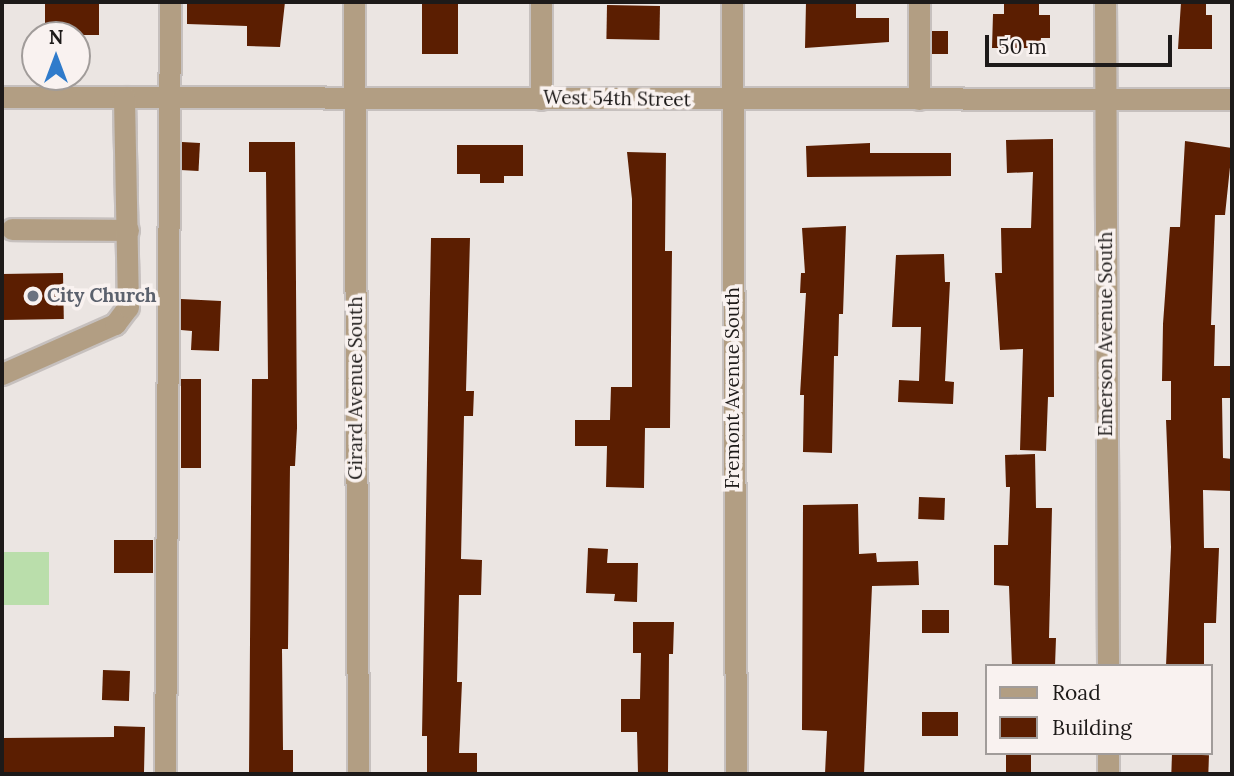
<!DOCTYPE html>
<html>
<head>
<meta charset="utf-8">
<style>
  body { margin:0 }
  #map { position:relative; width:1234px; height:776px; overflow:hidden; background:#ebe5e2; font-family:Lora,serif }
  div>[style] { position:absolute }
  .green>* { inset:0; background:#badeab; transform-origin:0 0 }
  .building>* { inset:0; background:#5b1e01; transform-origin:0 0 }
  .roads { filter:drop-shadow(2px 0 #c6c0be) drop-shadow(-2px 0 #c6c0be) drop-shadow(0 2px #c6c0be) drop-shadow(0 -2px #c6c0be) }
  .minor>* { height:21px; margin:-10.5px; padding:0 10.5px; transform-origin:10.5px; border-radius:10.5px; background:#b29e83 }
  .dots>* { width:19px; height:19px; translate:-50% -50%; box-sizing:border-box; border:4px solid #f9f2f0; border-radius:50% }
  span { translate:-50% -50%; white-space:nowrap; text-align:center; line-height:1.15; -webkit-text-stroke:7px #f9f2f0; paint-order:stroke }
  .street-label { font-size:19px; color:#1d1a19 }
  .worship-label { font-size:19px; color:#5b616d; font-weight:700 }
  .left { translate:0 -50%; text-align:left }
  .frame { position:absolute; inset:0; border:4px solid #1d1a19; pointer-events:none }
  .legend { position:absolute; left:985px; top:664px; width:228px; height:91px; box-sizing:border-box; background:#f9f2f0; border:2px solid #a19c9a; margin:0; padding:9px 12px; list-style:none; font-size:21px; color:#1d1a19 }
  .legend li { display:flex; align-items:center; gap:14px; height:35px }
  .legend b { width:35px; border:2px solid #a19c9a }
  .north { position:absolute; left:21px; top:21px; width:70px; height:70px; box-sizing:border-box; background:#f9f2f0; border:2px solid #a19c9a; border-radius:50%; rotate:0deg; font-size:19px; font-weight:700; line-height:28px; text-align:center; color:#1d1a19 }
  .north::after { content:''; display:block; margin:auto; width:24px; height:32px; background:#2f7bcb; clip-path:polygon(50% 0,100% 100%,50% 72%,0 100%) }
  .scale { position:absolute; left:985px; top:35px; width:187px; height:32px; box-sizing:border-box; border:4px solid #1d1a19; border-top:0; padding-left:9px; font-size:21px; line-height:24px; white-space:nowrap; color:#1d1a19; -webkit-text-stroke:5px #f9f2f0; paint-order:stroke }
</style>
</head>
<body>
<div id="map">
  <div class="green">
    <div style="left:2px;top:552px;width:47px;height:53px"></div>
  </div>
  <div class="building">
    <div style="left:45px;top:2px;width:54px;height:33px"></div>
    <div style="clip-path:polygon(187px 2px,285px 2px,280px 47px,247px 46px,247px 26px,187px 24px)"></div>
    <div style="clip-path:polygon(806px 2px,856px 2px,856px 18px,889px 18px,889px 42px,805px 48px)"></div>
    <div style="clip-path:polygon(1004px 2px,1039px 2px,1039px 15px,1050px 15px,1050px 38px,1041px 38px,1040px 48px,992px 48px,993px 14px,1004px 14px)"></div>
    <div style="clip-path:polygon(1181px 2px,1206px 2px,1206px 15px,1212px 15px,1212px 49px,1178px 49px)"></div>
    <div style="left:422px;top:4px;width:36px;height:50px"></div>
    <div style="left:607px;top:5px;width:53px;height:34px;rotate:1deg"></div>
    <div style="left:932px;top:31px;width:16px;height:23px"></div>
    <div style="clip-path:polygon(1053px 139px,1054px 397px,1048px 397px,1046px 451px,1020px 450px,1023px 349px,1000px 350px,995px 273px,1002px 273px,1001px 228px,1031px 228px,1033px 172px,1007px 173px,1006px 140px)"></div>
    <div style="clip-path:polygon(1185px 141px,1232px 148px,1225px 215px,1215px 215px,1211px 325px,1215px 325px,1214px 366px,1232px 366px,1232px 398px,1222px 398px,1223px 458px,1232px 459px,1232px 491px,1203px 490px,1204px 548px,1219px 548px,1216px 623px,1204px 623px,1204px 666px,1166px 666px,1171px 547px,1166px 420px,1171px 420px,1171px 381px,1162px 381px,1163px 324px,1170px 227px,1180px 227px)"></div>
    <div style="left:182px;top:142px;width:18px;height:28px;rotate:3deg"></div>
    <div style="clip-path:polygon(249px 142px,295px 142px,297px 428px,295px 466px,290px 466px,288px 649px,282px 649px,283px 750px,293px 750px,293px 774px,249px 774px,252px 379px,268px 379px,266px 172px,249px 172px)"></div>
    <div style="clip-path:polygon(870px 143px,870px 153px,951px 153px,951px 176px,807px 177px,806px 146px)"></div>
    <div style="clip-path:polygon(457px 145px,523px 145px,523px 176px,504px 176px,504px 183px,480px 183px,480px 174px,457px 174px)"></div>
    <div style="clip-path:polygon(627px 152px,666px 153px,665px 251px,672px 251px,670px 428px,645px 428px,644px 488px,606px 487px,607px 446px,575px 446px,575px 420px,610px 420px,611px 387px,632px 387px,632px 199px)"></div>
    <div style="clip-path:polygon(846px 226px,843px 314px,839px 314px,838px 356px,834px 356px,832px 453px,803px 452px,804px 395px,800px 395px,806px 293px,800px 293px,801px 273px,805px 273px,802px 228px)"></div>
    <div style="clip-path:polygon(431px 238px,470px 238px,466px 391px,474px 391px,473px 416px,464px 416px,461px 559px,482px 560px,481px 595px,459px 595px,457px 682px,462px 682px,459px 753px,477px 753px,477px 774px,427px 774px,427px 736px,422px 736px)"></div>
    <div style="clip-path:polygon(944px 254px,945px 282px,950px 282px,945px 381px,954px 382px,953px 404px,898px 402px,899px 380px,919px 381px,921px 327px,892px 327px,896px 255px)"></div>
    <div style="left:63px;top:273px;width:46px;height:61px;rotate:89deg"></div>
    <div style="clip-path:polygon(181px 299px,221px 301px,219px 351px,191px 350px,192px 331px,181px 330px)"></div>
    <div style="left:181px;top:379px;width:20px;height:89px"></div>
    <div style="clip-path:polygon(1035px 454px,1036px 508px,1052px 508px,1049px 638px,1056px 638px,1055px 666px,1012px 666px,1009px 586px,994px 585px,994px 545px,1008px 545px,1010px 487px,1006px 487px,1005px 455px)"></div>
    <div style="left:919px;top:497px;width:26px;height:22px;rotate:2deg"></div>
    <div style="clip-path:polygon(858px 504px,859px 554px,876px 553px,877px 562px,918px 561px,919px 585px,872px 586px,864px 774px,825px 774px,827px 731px,802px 730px,803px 505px)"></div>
    <div style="left:153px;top:540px;width:33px;height:39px;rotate:90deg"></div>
    <div style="clip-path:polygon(588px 548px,608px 549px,607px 563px,638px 563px,637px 602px,614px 601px,615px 594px,586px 593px)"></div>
    <div style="left:922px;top:610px;width:27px;height:23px"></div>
    <div style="clip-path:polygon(633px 622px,674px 622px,673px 654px,669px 654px,668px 774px,638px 774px,637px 732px,621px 732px,621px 699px,640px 699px,641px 653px,633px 653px)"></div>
    <div style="left:103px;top:670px;width:27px;height:30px;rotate:2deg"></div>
    <div style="left:922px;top:712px;width:36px;height:24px"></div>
    <div style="clip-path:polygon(114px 726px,145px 727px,144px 773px,2px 773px,2px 738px,114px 737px)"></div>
    <div style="left:1006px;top:753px;width:25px;height:21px"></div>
    <div style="left:1172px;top:754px;width:37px;height:20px;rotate:2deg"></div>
  </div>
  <div class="roads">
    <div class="minor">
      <div style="left:354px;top:2px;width:772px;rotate:89.7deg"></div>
      <div style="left:541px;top:2px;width:97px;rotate:90deg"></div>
      <div style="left:732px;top:2px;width:772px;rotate:89.7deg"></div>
      <div style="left:919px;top:2px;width:97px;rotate:90deg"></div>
      <div style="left:1105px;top:2px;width:664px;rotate:89.74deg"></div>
      <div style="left:2px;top:97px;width:1230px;rotate:0.09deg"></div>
      <div style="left:12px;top:229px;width:116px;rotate:0.5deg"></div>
      <div style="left:2px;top:374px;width:124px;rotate:-23.9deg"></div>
      <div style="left:115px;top:324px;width:21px;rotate:-53deg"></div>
      <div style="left:128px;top:307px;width:210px;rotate:-91.1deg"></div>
      <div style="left:1108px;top:753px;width:21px;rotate:90deg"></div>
      <div style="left:165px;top:774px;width:772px;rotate:-89.63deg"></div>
    </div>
  </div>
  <div class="dots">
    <div style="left:33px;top:296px;background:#6b7280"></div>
  </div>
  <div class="street-label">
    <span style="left:617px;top:99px;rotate:1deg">West 54th Street</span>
    <span style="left:1106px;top:334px;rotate:-90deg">Emerson Avenue South</span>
    <span style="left:356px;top:388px;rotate:-90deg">Girard Avenue South</span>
    <span style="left:733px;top:388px;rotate:-90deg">Fremont Avenue South</span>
  </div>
  <div class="worship-label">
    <span class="left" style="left:47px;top:296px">City Church</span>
  </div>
  <div class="frame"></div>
  <ul class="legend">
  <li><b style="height:9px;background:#b29e83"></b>Road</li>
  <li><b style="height:19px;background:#5b1e01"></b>Building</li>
  </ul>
  <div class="north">N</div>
  <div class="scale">50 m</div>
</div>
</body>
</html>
